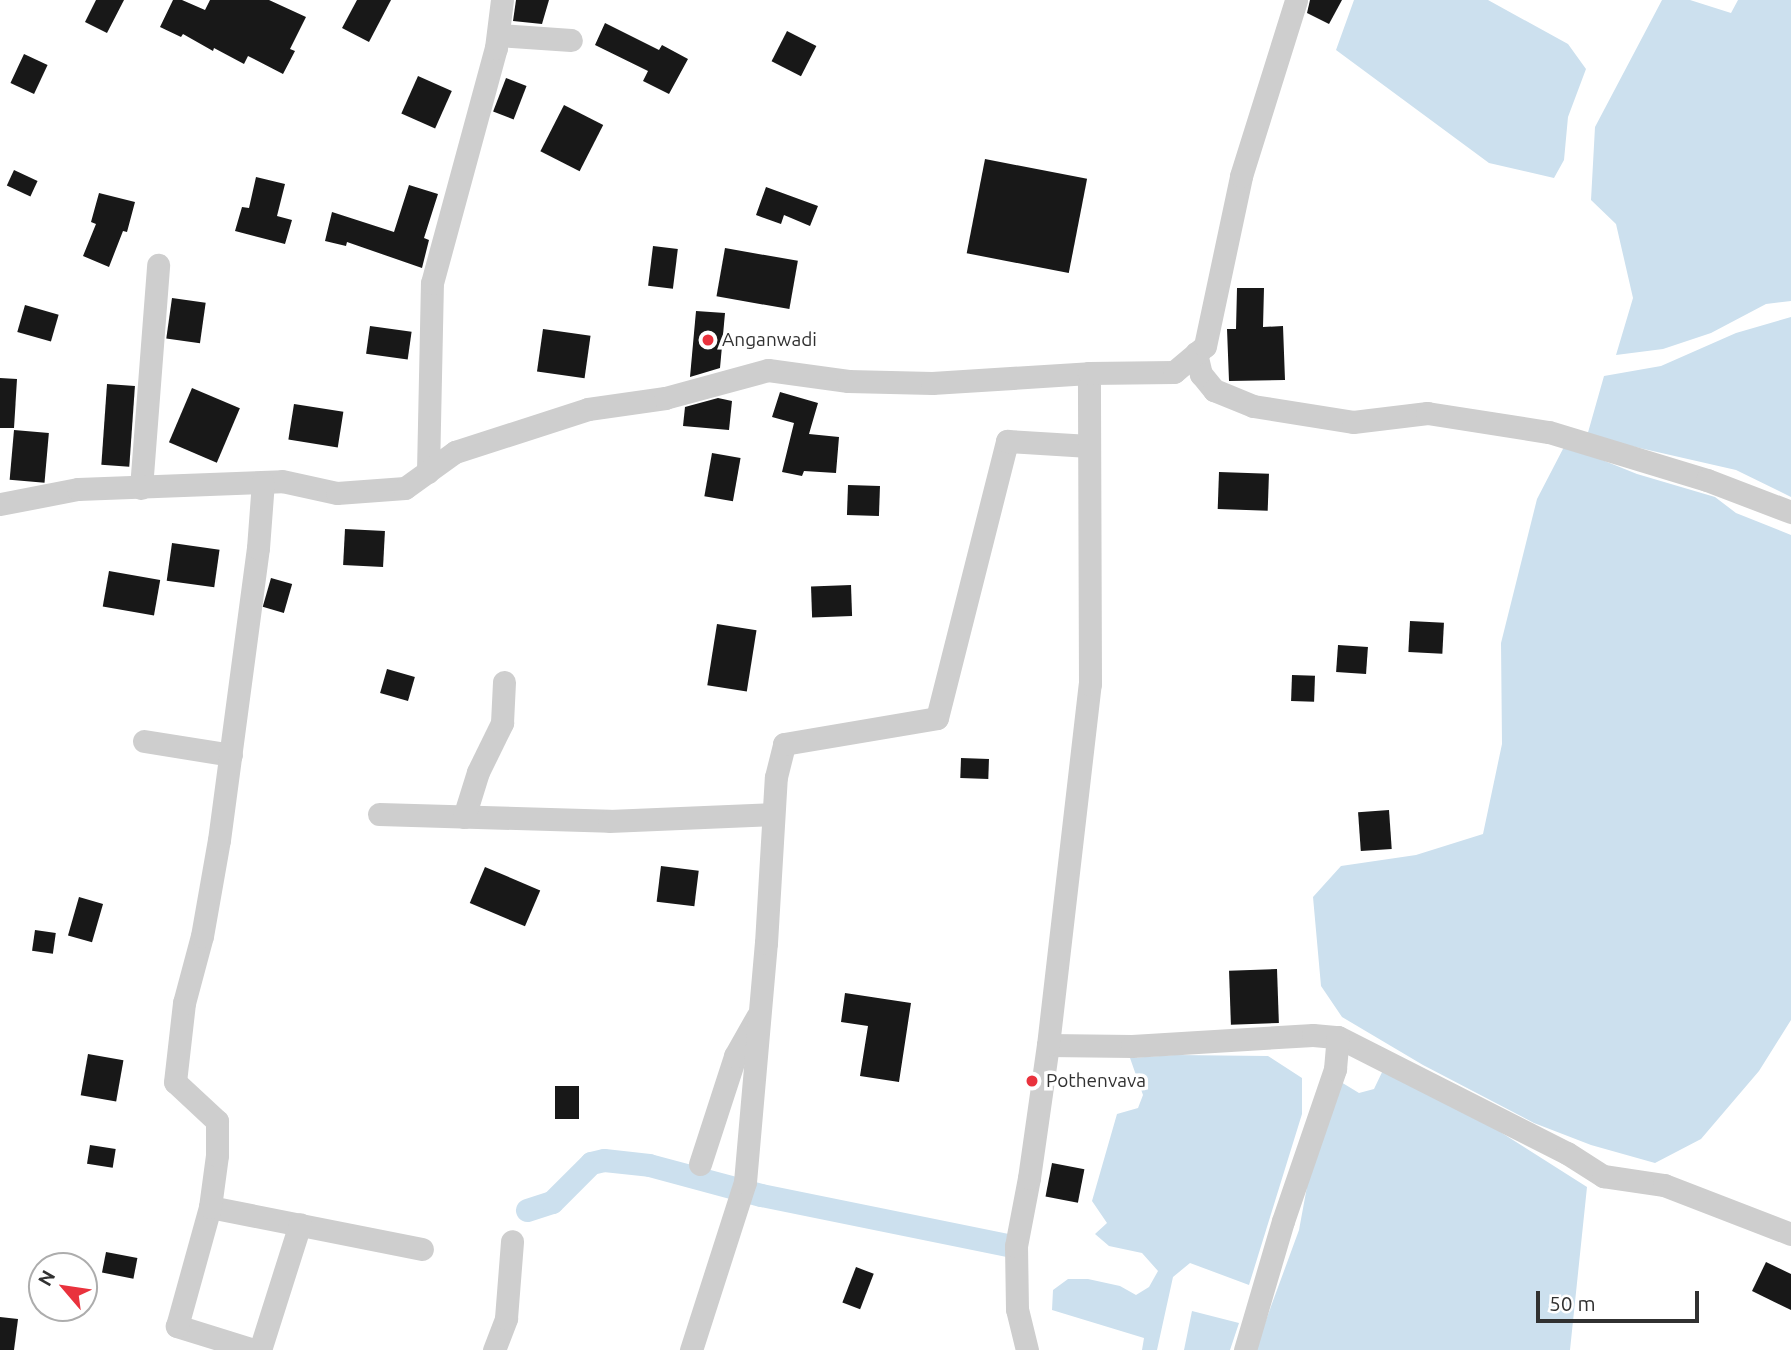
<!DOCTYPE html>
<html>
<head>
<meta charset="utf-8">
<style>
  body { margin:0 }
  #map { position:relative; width:1791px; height:1350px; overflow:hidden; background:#fff; font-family:Ubuntu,sans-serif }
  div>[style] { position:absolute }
  .water>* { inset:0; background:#cce0ee }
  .canal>* { height:23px; margin:-11.5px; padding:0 11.5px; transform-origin:11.5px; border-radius:11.5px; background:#cce0ee }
  .building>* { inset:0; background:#181818; transform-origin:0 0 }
  .minor>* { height:23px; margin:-11.5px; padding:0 11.5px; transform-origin:11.5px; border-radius:11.5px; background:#cecece }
  .dots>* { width:19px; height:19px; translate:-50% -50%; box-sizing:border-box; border:4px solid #fff; border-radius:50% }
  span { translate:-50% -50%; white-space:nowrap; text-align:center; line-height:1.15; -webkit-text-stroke:7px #fff; paint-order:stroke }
  .poi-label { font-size:19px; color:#313131 }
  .left { translate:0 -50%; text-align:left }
  .north { position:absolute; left:28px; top:1252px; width:70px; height:70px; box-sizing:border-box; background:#fff; border:2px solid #adadad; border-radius:50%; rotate:299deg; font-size:19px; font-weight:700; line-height:28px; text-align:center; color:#313131 }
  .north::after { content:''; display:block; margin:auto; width:24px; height:32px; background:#e9323d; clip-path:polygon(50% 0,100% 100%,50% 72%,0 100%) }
  .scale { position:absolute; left:1536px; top:1291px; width:163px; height:32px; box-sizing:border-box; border:4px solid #313131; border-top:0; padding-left:9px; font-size:21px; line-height:24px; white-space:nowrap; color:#313131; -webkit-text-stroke:5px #fff; paint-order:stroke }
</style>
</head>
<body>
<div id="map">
  <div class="water">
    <div style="clip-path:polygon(1354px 0,1488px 0,1568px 44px,1586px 69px,1568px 117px,1564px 160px,1554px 178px,1489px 163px,1336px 50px)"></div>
    <div style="clip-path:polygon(1662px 0,1690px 0,1731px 13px,1738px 0,1791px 0,1791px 301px,1766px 304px,1711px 333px,1663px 349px,1616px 355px,1633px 298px,1616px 224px,1591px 200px,1595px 127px)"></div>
    <div style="clip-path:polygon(1791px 317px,1791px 497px,1736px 470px,1587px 436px,1604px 376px,1661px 366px,1736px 333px)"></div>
    <div style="clip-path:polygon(1565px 445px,1637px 474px,1715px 497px,1736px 513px,1791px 535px,1791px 1020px,1759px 1071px,1701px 1139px,1655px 1163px,1591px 1145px,1534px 1123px,1423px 1065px,1342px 1017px,1321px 986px,1313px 897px,1341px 866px,1416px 855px,1483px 834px,1502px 744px,1501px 643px,1537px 499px)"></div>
    <div style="clip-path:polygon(1175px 1055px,1268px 1056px,1302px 1078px,1302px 1114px,1249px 1285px,1190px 1263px,1173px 1277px,1157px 1350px,1142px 1350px,1144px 1338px,1052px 1310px,1053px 1290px,1068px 1279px,1088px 1279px,1120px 1286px,1136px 1295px,1149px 1287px,1158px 1271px,1142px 1253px,1109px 1246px,1095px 1234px,1107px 1223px,1092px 1201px,1117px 1114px,1138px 1108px,1143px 1095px,1130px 1058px)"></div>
    <div style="clip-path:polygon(1385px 1066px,1453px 1102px,1587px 1187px,1570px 1350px,1255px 1350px,1299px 1230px,1311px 1165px,1336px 1079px,1359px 1093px,1374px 1089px)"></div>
    <div style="clip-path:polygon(1192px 1311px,1239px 1323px,1230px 1350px,1184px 1350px)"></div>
  </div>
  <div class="canal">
    <div style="left:527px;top:1210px;width:26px;rotate:-18deg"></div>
    <div style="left:552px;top:1202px;width:55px;rotate:-45deg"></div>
    <div style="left:591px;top:1163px;width:13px;rotate:-13deg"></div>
    <div style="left:604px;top:1160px;width:45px;rotate:6.3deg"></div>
    <div style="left:649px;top:1165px;width:116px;rotate:15deg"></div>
    <div style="left:761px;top:1195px;width:255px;rotate:11.5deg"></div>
  </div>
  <div class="building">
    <div style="clip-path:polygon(96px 0,124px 0,107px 33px,85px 22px)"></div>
    <div style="clip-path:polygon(173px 0,182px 0,205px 10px,210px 0,269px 0,306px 17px,290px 49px,295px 51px,283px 74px,248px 56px,244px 64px,214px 48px,213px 51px,183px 34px,181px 37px,160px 27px)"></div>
    <div style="clip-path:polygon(357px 0,391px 0,369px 42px,342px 28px)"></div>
    <div style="clip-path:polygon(516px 0,549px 0,542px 24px,513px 21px)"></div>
    <div style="clip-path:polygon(1310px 0,1342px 0,1329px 24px,1307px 13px)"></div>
    <div style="clip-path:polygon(605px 23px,659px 50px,662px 45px,688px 59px,669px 94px,643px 81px,648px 71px,595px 45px)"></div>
    <div style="left:787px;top:31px;width:33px;height:34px;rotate:27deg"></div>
    <div style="left:24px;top:54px;width:26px;height:32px;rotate:25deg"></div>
    <div style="left:418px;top:76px;width:37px;height:41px;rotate:24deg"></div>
    <div style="left:506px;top:78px;width:22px;height:36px;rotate:21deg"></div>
    <div style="left:564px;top:105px;width:44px;height:52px;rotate:27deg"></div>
    <div style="left:985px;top:159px;width:104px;height:96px;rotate:11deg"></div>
    <div style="left:14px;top:170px;width:26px;height:17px;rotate:25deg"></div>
    <div style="clip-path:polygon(256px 177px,285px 184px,277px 216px,292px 220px,285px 244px,235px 231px,242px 207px,249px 208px)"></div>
    <div style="clip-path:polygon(409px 185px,438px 194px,424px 238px,429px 240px,422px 268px,347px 242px,346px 246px,325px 241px,332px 212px,394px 232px)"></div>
    <div style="clip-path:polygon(766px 187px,818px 206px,810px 226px,784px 215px,781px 224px,756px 215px)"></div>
    <div style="clip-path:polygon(99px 193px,135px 202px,127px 232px,123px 231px,109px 267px,83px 256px,96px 224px,91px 222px)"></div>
    <div style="left:653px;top:246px;width:25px;height:40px;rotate:7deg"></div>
    <div style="left:725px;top:248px;width:74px;height:49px;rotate:10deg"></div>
    <div style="clip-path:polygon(1237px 288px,1264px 288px,1263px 327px,1283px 326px,1285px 380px,1229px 381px,1227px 329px,1236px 329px)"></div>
    <div style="left:172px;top:298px;width:34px;height:41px;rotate:8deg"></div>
    <div style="left:25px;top:305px;width:35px;height:28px;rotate:16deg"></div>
    <div style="clip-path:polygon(696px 311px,725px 313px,720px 368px,690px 377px)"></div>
    <div style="left:370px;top:326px;width:42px;height:28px;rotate:8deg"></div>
    <div style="left:543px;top:329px;width:48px;height:43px;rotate:8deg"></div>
    <div style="clip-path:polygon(0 378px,17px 379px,14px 428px,0 428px)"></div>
    <div style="left:107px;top:384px;width:28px;height:81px;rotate:4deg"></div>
    <div style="left:192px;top:388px;width:52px;height:59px;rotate:23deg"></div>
    <div style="clip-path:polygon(780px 392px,818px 403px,809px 434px,839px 437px,836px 473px,804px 471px,802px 476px,782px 472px,794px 423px,772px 417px)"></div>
    <div style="clip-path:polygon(718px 398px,732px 401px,729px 430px,683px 426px,685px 407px)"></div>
    <div style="left:294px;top:404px;width:50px;height:36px;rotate:9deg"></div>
    <div style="left:14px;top:430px;width:35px;height:50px;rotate:5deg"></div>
    <div style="left:712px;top:453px;width:29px;height:44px;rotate:10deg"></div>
    <div style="left:1219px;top:472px;width:50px;height:37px;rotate:2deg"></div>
    <div style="left:848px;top:485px;width:32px;height:30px;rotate:2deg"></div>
    <div style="left:345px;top:529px;width:40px;height:36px;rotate:3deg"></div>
    <div style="left:172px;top:543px;width:48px;height:38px;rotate:8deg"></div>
    <div style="left:109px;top:571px;width:52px;height:36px;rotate:10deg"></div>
    <div style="left:271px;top:578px;width:22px;height:30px;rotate:16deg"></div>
    <div style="left:851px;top:585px;width:31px;height:40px;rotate:88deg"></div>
    <div style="left:1410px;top:621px;width:34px;height:31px;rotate:3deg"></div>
    <div style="left:717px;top:624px;width:40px;height:62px;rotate:9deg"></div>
    <div style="left:1338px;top:645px;width:30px;height:27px;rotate:4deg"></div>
    <div style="left:387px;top:669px;width:29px;height:25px;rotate:16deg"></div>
    <div style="left:1292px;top:675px;width:23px;height:26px;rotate:2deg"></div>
    <div style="left:961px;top:758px;width:28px;height:20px;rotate:2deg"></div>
    <div style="left:1389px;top:810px;width:39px;height:31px;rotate:86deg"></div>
    <div style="left:661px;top:866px;width:38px;height:36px;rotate:7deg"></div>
    <div style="left:485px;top:867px;width:60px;height:39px;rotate:23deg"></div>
    <div style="left:79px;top:897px;width:25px;height:40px;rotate:16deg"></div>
    <div style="left:35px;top:930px;width:21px;height:21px;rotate:8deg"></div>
    <div style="left:1277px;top:969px;width:54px;height:48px;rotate:88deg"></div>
    <div style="clip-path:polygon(845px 993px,911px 1003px,899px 1082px,860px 1076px,868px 1026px,841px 1022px)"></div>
    <div style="left:88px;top:1054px;width:36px;height:42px;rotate:10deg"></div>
    <div style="left:555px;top:1086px;width:24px;height:33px"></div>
    <div style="left:90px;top:1145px;width:26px;height:19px;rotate:9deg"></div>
    <div style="left:1052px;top:1163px;width:33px;height:34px;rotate:11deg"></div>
    <div style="left:106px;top:1252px;width:32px;height:21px;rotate:11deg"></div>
    <div style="clip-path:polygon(1766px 1262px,1791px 1274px,1791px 1310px,1752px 1291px)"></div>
    <div style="left:856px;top:1267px;width:19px;height:38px;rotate:21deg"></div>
    <div style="clip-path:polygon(0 1317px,18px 1319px,14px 1350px,0 1350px)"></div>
  </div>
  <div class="minor">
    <div style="left:498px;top:35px;width:73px;rotate:3.9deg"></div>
    <div style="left:1196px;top:353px;width:22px;rotate:77deg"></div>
    <div style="left:1201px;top:374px;width:21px;rotate:51deg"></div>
    <div style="left:1214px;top:390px;width:42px;rotate:22.3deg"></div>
    <div style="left:1253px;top:406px;width:101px;rotate:9.1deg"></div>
    <div style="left:1353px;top:422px;width:75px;rotate:-6.9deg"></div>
    <div style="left:1427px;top:413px;width:123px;rotate:8.9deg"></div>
    <div style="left:1549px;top:432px;width:165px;rotate:16.9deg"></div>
    <div style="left:1707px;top:480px;width:90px;rotate:20.9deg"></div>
    <div style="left:428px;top:472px;width:189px;rotate:-88.8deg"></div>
    <div style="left:432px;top:283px;width:244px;rotate:-74.8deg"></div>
    <div style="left:496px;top:48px;width:48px;rotate:-82.9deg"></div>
    <div style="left:141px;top:488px;width:224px;rotate:-85.6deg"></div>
    <div style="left:0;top:504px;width:79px;rotate:-10.9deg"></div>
    <div style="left:78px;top:489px;width:204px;rotate:-2.2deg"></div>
    <div style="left:282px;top:481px;width:56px;rotate:12.3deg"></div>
    <div style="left:337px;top:493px;width:68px;rotate:-4.2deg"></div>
    <div style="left:405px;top:488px;width:62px;rotate:-35.8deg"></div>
    <div style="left:455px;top:452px;width:140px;rotate:-17.9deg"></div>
    <div style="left:588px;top:409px;width:78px;rotate:-8.1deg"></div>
    <div style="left:665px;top:398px;width:107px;rotate:-15.2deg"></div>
    <div style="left:768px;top:370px;width:81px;rotate:7.8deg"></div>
    <div style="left:848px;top:381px;width:84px;rotate:1.4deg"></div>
    <div style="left:932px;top:383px;width:157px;rotate:-3.6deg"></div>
    <div style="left:144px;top:741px;width:88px;rotate:9.1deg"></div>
    <div style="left:379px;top:814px;width:230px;rotate:1.7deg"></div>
    <div style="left:609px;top:821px;width:164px;rotate:-2.4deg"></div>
    <div style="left:464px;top:817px;width:47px;rotate:-72.7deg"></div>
    <div style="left:478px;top:772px;width:55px;rotate:-63.9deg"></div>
    <div style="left:502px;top:723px;width:41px;rotate:-87.2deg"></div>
    <div style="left:1048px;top:1045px;width:84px;rotate:0.7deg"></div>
    <div style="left:1132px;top:1046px;width:181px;rotate:-3.5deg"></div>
    <div style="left:1313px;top:1035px;width:25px;rotate:5deg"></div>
    <div style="left:1338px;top:1037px;width:257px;rotate:26.9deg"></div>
    <div style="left:1567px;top:1153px;width:43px;rotate:32.6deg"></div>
    <div style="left:1603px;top:1176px;width:62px;rotate:8.4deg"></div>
    <div style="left:1664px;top:1185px;width:136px;rotate:21.1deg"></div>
    <div style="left:700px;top:1164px;width:114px;rotate:-72deg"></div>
    <div style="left:735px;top:1056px;width:45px;rotate:-60.6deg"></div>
    <div style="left:210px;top:1207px;width:216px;rotate:11.2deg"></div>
    <div style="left:254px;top:1350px;width:81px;rotate:-162.7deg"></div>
    <div style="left:177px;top:1326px;width:123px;rotate:-74.5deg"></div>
    <div style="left:210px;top:1207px;width:52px;rotate:-82.3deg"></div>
    <div style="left:217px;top:1155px;width:34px;rotate:-90deg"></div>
    <div style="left:217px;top:1121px;width:57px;rotate:-137.1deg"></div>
    <div style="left:175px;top:1082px;width:80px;rotate:-83.5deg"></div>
    <div style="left:184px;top:1003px;width:69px;rotate:-75deg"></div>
    <div style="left:202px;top:936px;width:97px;rotate:-80deg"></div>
    <div style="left:219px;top:840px;width:295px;rotate:-82.4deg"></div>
    <div style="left:258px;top:548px;width:66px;rotate:-85.7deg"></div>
    <div style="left:260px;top:1350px;width:132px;rotate:-72.4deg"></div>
    <div style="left:494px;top:1350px;width:34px;rotate:-69deg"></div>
    <div style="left:506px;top:1318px;width:77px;rotate:-85.5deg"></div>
    <div style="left:691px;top:1350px;width:176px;rotate:-72.2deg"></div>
    <div style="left:745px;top:1182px;width:240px;rotate:-85deg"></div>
    <div style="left:766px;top:943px;width:166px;rotate:-86.6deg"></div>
    <div style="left:776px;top:777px;width:34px;rotate:-76deg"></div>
    <div style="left:784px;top:744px;width:155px;rotate:-9.6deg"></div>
    <div style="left:937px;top:718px;width:286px;rotate:-75.8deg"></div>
    <div style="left:1007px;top:441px;width:82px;rotate:3.5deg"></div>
    <div style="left:1027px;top:1350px;width:42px;rotate:-103.7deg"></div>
    <div style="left:1017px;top:1309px;width:63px;rotate:-90.9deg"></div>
    <div style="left:1016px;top:1246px;width:69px;rotate:-79.2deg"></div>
    <div style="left:1029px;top:1178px;width:134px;rotate:-81.9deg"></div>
    <div style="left:1048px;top:1045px;width:363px;rotate:-83.4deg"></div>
    <div style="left:1090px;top:684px;width:311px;rotate:-90.2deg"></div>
    <div style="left:1089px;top:373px;width:85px;rotate:-0.7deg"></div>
    <div style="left:1174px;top:372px;width:40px;rotate:-40deg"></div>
    <div style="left:1205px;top:346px;width:174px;rotate:-78deg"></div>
    <div style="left:1241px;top:176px;width:184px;rotate:-72.6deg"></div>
    <div style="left:1245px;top:1350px;width:134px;rotate:-73.6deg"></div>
    <div style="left:1283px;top:1221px;width:161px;rotate:-71.1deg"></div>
    <div style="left:1335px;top:1069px;width:32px;rotate:-85deg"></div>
  </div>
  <div class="dots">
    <div style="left:708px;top:340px;background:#e9323d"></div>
    <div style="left:1032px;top:1081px;background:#e9323d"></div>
  </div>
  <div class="poi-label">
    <span class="left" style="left:722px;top:340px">Anganwadi</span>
    <span class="left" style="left:1046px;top:1081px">Pothenvava</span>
  </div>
  <div class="north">N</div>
  <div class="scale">50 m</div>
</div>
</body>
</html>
